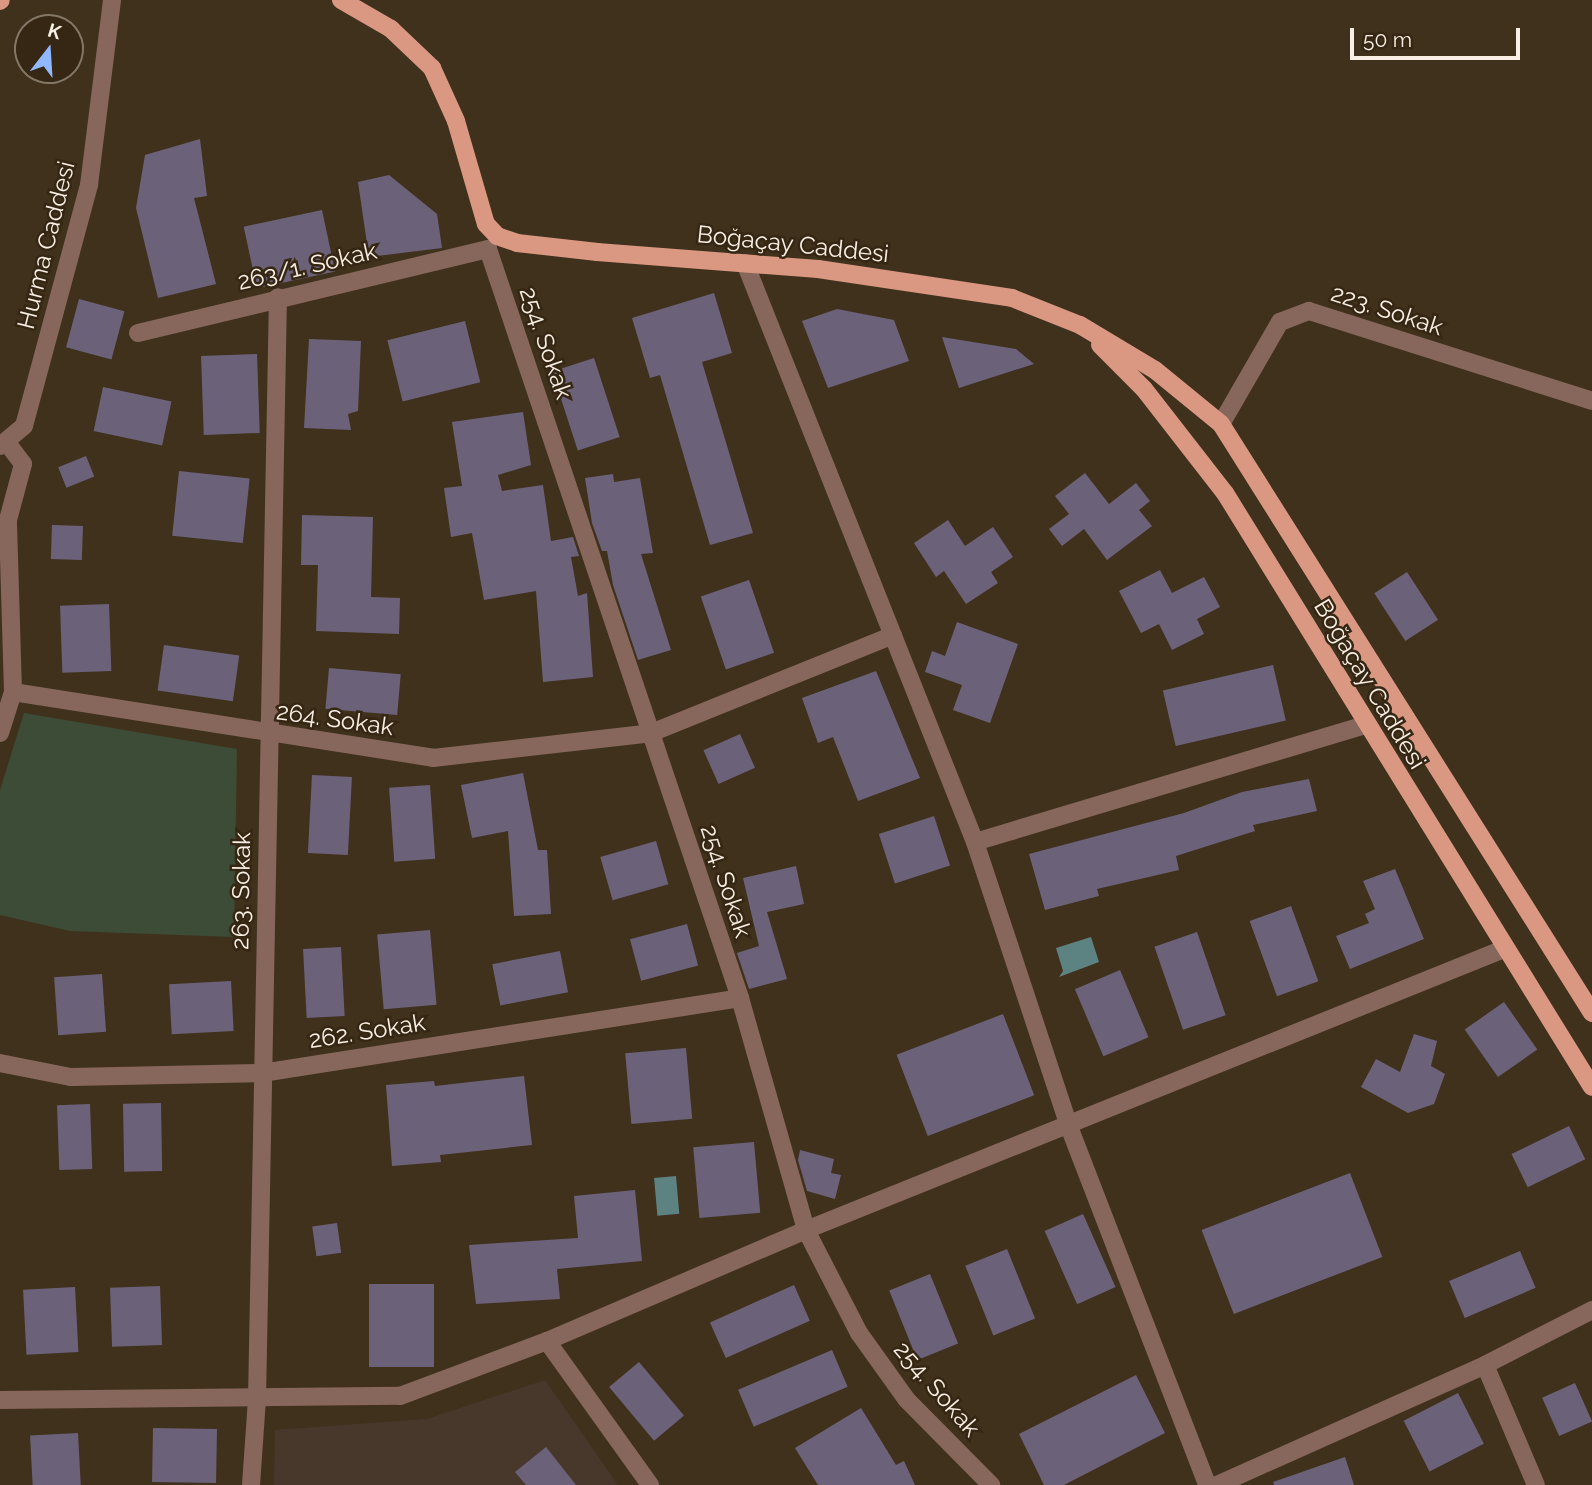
<!DOCTYPE html>
<html>
<head>
<meta charset="utf-8">
<style>
  body { margin:0 }
  #map { position:relative; width:1592px; height:1485px; overflow:hidden; background:#40311d; font-family:Raleway,sans-serif }
  div>[style] { position:absolute }
  .education>* { inset:0; background:#47382b }
  .green>* { inset:0; background:#3c4c37 }
  .water>* { inset:0; background:#5d8282; transform-origin:0 0 }
  .building>* { inset:0; background:#6b627a; transform-origin:0 0 }
  .minor>* { height:18px; margin:-9px; padding:0 9px; transform-origin:9px; border-radius:9px; background:#87675c }
  .major>* { height:18px; margin:-9px; padding:0 9px; transform-origin:9px; border-radius:9px; background:#da9882 }
  span { translate:-50% -50%; white-space:nowrap; text-align:center; line-height:1.15; -webkit-text-stroke:5px #352713; paint-order:stroke }
  .street-label { font-size:24px; color:#f9efe4 }
  .north { position:absolute; left:14px; top:14px; width:70px; height:70px; box-sizing:border-box; background:#352713; border:2px solid #837767; border-radius:50%; rotate:17deg; font-size:19px; font-weight:700; line-height:28px; text-align:center; color:#f9efe4 }
  .north::after { content:''; display:block; margin:auto; width:24px; height:32px; background:#8fb8fd; clip-path:polygon(50% 0,100% 100%,50% 72%,0 100%) }
  .scale { position:absolute; left:1350px; top:28px; width:170px; height:32px; box-sizing:border-box; border:4px solid #f9efe4; border-top:0; padding-left:9px; font-size:21px; line-height:24px; white-space:nowrap; color:#f9efe4; -webkit-text-stroke:5px #352713; paint-order:stroke }
</style>
</head>
<body>
<div id="map">
  <div class="education">
    <div style="clip-path:polygon(545px 1380px,618px 1485px,274px 1485px,275px 1430px,427px 1419px)"></div>
  </div>
  <div class="green">
    <div style="clip-path:polygon(24px 713px,237px 749px,234px 937px,70px 931px,0 915px,0 790px)"></div>
  </div>
  <div class="water">
    <div style="clip-path:polygon(1091px 937px,1099px 962px,1059px 977px,1063px 971px,1056px 948px)"></div>
    <div style="left:676px;top:1176px;width:38px;height:22px;rotate:85deg"></div>
  </div>
  <div class="building">
    <div style="clip-path:polygon(200px 139px,207px 196px,194px 198px,216px 284px,158px 298px,136px 208px,145px 155px)"></div>
    <div style="clip-path:polygon(389px 175px,437px 214px,442px 248px,369px 257px,358px 182px)"></div>
    <div style="left:322px;top:210px;width:63px;height:80px;rotate:78deg"></div>
    <div style="clip-path:polygon(714px 293px,732px 353px,702px 362px,753px 533px,710px 545px,660px 375px,650px 378px,632px 318px)"></div>
    <div style="left:79px;top:299px;width:47px;height:50px;rotate:15deg"></div>
    <div style="clip-path:polygon(837px 309px,894px 320px,909px 361px,828px 388px,802px 321px)"></div>
    <div style="left:465px;top:321px;width:63px;height:80px;rotate:76deg"></div>
    <div style="clip-path:polygon(942px 337px,1016px 349px,1034px 364px,959px 388px)"></div>
    <div style="clip-path:polygon(309px 339px,361px 341px,358px 411px,348px 414px,351px 430px,304px 428px)"></div>
    <div style="left:257px;top:354px;width:79px;height:56px;rotate:88deg"></div>
    <div style="left:594px;top:358px;width:83px;height:44px;rotate:72deg"></div>
    <div style="left:103px;top:387px;width:70px;height:45px;rotate:12deg"></div>
    <div style="clip-path:polygon(523px 412px,531px 465px,498px 475px,502px 491px,543px 485px,551px 541px,573px 537px,579px 556px,571px 557px,578px 596px,587px 593px,593px 677px,543px 682px,536px 591px,484px 600px,472px 533px,451px 537px,444px 488px,462px 486px,452px 422px)"></div>
    <div style="left:86px;top:456px;width:22px;height:30px;rotate:68deg"></div>
    <div style="left:179px;top:471px;width:71px;height:65px;rotate:6deg"></div>
    <div style="clip-path:polygon(1085px 473px,1109px 504px,1136px 483px,1150px 501px,1139px 510px,1152px 526px,1107px 560px,1084px 529px,1062px 546px,1049px 529px,1069px 514px,1055px 496px)"></div>
    <div style="clip-path:polygon(613px 474px,614px 482px,640px 478px,653px 553px,641px 554px,671px 650px,638px 660px,613px 585px,607px 551px,602px 551px,592px 523px,585px 478px)"></div>
    <div style="clip-path:polygon(302px 515px,373px 517px,371px 597px,400px 598px,399px 634px,316px 631px,318px 565px,301px 565px)"></div>
    <div style="clip-path:polygon(948px 520px,965px 546px,993px 527px,1013px 557px,991px 572px,998px 583px,966px 604px,944px 571px,936px 577px,914px 543px)"></div>
    <div style="left:52px;top:525px;width:31px;height:34px;rotate:2deg"></div>
    <div style="clip-path:polygon(1160px 570px,1172px 593px,1204px 577px,1220px 607px,1197px 619px,1204px 634px,1172px 650px,1159px 624px,1141px 633px,1119px 591px)"></div>
    <div style="left:1407px;top:572px;width:57px;height:39px;rotate:57deg"></div>
    <div style="left:749px;top:580px;width:77px;height:51px;rotate:71deg"></div>
    <div style="left:109px;top:604px;width:67px;height:49px;rotate:88deg"></div>
    <div style="clip-path:polygon(957px 622px,1018px 644px,990px 723px,953px 710px,962px 685px,925px 672px,932px 651px,945px 656px)"></div>
    <div style="left:164px;top:645px;width:76px;height:46px;rotate:8deg"></div>
    <div style="left:1273px;top:665px;width:57px;height:113px;rotate:77deg"></div>
    <div style="left:329px;top:668px;width:72px;height:41px;rotate:5deg"></div>
    <div style="clip-path:polygon(876px 671px,920px 778px,858px 801px,833px 737px,818px 743px,802px 698px)"></div>
    <div style="left:740px;top:734px;width:37px;height:40px;rotate:66deg"></div>
    <div style="clip-path:polygon(523px 773px,538px 850px,547px 850px,551px 914px,514px 916px,508px 831px,472px 838px,461px 785px)"></div>
    <div style="left:312px;top:775px;width:40px;height:78px;rotate:3deg"></div>
    <div style="clip-path:polygon(1309px 779px,1317px 811px,1253px 825px,1255px 831px,1176px 856px,1179px 870px,1097px 889px,1099px 896px,1045px 910px,1029px 854px,1184px 813px,1242px 792px)"></div>
    <div style="left:430px;top:785px;width:74px;height:41px;rotate:86deg"></div>
    <div style="left:934px;top:816px;width:52px;height:58px;rotate:72deg"></div>
    <div style="left:656px;top:841px;width:45px;height:58px;rotate:74deg"></div>
    <div style="clip-path:polygon(796px 866px,804px 904px,767px 912px,787px 979px,749px 989px,737px 953px,759px 946px,743px 878px)"></div>
    <div style="clip-path:polygon(1395px 869px,1424px 939px,1350px 969px,1336px 936px,1369px 923px,1365px 914px,1375px 909px,1363px 881px)"></div>
    <div style="left:1291px;top:906px;width:80px;height:44px;rotate:70deg"></div>
    <div style="left:687px;top:924px;width:43px;height:59px;rotate:75deg"></div>
    <div style="left:430px;top:930px;width:75px;height:53px;rotate:85deg"></div>
    <div style="left:1197px;top:932px;width:88px;height:45px;rotate:71deg"></div>
    <div style="left:341px;top:947px;width:69px;height:38px;rotate:87deg"></div>
    <div style="left:560px;top:951px;width:42px;height:69px;rotate:79deg"></div>
    <div style="left:1120px;top:970px;width:73px;height:49px;rotate:67deg"></div>
    <div style="left:102px;top:974px;width:58px;height:48px;rotate:86deg"></div>
    <div style="left:231px;top:981px;width:50px;height:62px;rotate:87deg"></div>
    <div style="left:1504px;top:1002px;width:58px;height:48px;rotate:55deg"></div>
    <div style="left:1003px;top:1014px;width:87px;height:114px;rotate:69deg"></div>
    <div style="clip-path:polygon(1414px 1034px,1437px 1041px,1431px 1066px,1445px 1074px,1434px 1104px,1408px 1113px,1361px 1087px,1376px 1059px,1400px 1072px)"></div>
    <div style="left:686px;top:1048px;width:71px;height:61px;rotate:85deg"></div>
    <div style="clip-path:polygon(524px 1076px,532px 1145px,440px 1155px,441px 1162px,392px 1166px,386px 1085px,434px 1081px,435px 1086px)"></div>
    <div style="left:161px;top:1103px;width:68px;height:38px;rotate:89deg"></div>
    <div style="left:90px;top:1104px;width:65px;height:33px;rotate:88deg"></div>
    <div style="left:1569px;top:1126px;width:37px;height:64px;rotate:64deg"></div>
    <div style="left:754px;top:1142px;width:71px;height:61px;rotate:85deg"></div>
    <div style="clip-path:polygon(800px 1150px,834px 1159px,831px 1173px,841px 1175px,835px 1199px,807px 1191px,798px 1160px)"></div>
    <div style="left:1350px;top:1173px;width:90px;height:159px;rotate:69deg"></div>
    <div style="clip-path:polygon(635px 1190px,642px 1261px,557px 1269px,560px 1299px,476px 1304px,469px 1245px,578px 1238px,574px 1196px)"></div>
    <div style="left:1083px;top:1214px;width:80px;height:42px;rotate:66deg"></div>
    <div style="left:337px;top:1223px;width:30px;height:25px;rotate:82deg"></div>
    <div style="left:1007px;top:1249px;width:75px;height:45px;rotate:68deg"></div>
    <div style="left:1520px;top:1251px;width:40px;height:77px;rotate:67deg"></div>
    <div style="left:930px;top:1274px;width:75px;height:44px;rotate:68deg"></div>
    <div style="left:369px;top:1284px;width:65px;height:83px"></div>
    <div style="left:794px;top:1285px;width:39px;height:92px;rotate:66deg"></div>
    <div style="left:160px;top:1286px;width:59px;height:50px;rotate:88deg"></div>
    <div style="left:75px;top:1287px;width:65px;height:52px;rotate:87deg"></div>
    <div style="left:832px;top:1350px;width:40px;height:102px;rotate:67deg"></div>
    <div style="left:639px;top:1362px;width:70px;height:39px;rotate:50deg"></div>
    <div style="clip-path:polygon(1136px 1375px,1165px 1433px,1064px 1485px,1044px 1485px,1019px 1434px)"></div>
    <div style="left:1575px;top:1383px;width:42px;height:36px;rotate:66deg"></div>
    <div style="left:1458px;top:1393px;width:57px;height:61px;rotate:63deg"></div>
    <div style="clip-path:polygon(861px 1408px,896px 1465px,904px 1461px,915px 1485px,818px 1485px,795px 1448px)"></div>
    <div style="left:153px;top:1428px;width:64px;height:54px;rotate:1deg"></div>
    <div style="left:78px;top:1433px;width:52px;height:48px;rotate:87deg"></div>
    <div style="clip-path:polygon(546px 1447px,576px 1485px,526px 1485px,515px 1472px)"></div>
    <div style="clip-path:polygon(1345px 1457px,1354px 1485px,1274px 1485px,1273px 1482px)"></div>
  </div>
  <div class="minor">
    <div style="left:488px;top:249px;width:790px;rotate:71.4deg"></div>
    <div style="left:740px;top:998px;width:241px;rotate:74.1deg"></div>
    <div style="left:806px;top:1230px;width:116px;rotate:62.8deg"></div>
    <div style="left:859px;top:1333px;width:82px;rotate:54.4deg"></div>
    <div style="left:907px;top:1400px;width:120px;rotate:45.3deg"></div>
    <div style="left:745px;top:263px;width:623px;rotate:68.34deg"></div>
    <div style="left:975px;top:842px;width:297px;rotate:71.7deg"></div>
    <div style="left:1068px;top:1124px;width:387px;rotate:68.9deg"></div>
    <div style="left:138px;top:333px;width:360px;rotate:-13.5deg"></div>
    <div style="left:1221px;top:424px;width:118px;rotate:-60deg"></div>
    <div style="left:1280px;top:322px;width:31px;rotate:-21deg"></div>
    <div style="left:1309px;top:311px;width:297px;rotate:17.6deg"></div>
    <div style="left:0;top:446px;width:31px;rotate:-40deg"></div>
    <div style="left:24px;top:426px;width:250px;rotate:-74.9deg"></div>
    <div style="left:89px;top:185px;width:186px;rotate:-82.9deg"></div>
    <div style="left:13px;top:692px;width:425px;rotate:8.9deg"></div>
    <div style="left:433px;top:758px;width:219px;rotate:-6.5deg"></div>
    <div style="left:651px;top:733px;width:261px;rotate:-22deg"></div>
    <div style="left:0;top:733px;width:43px;rotate:-72.4deg"></div>
    <div style="left:13px;top:692px;width:172px;rotate:-91.7deg"></div>
    <div style="left:8px;top:520px;width:58px;rotate:-75deg"></div>
    <div style="left:23px;top:464px;width:26px;rotate:-127deg"></div>
    <div style="left:975px;top:842px;width:408px;rotate:-16.7deg"></div>
    <div style="left:0;top:1063px;width:72px;rotate:11.2deg"></div>
    <div style="left:71px;top:1077px;width:191px;rotate:-1.2deg"></div>
    <div style="left:262px;top:1073px;width:484px;rotate:-8.9deg"></div>
    <div style="left:547px;top:1341px;width:177px;rotate:54.4deg"></div>
    <div style="left:1485px;top:1365px;width:130px;rotate:67deg"></div>
    <div style="left:0;top:1400px;width:400px;rotate:-0.6deg"></div>
    <div style="left:400px;top:1396px;width:157px;rotate:-20.5deg"></div>
    <div style="left:547px;top:1341px;width:282px;rotate:-23.2deg"></div>
    <div style="left:806px;top:1230px;width:752px;rotate:-21.93deg"></div>
    <div style="left:251px;top:1485px;width:85px;rotate:-86deg"></div>
    <div style="left:257px;top:1400px;width:1103px;rotate:-88.91deg"></div>
    <div style="left:1217px;top:1485px;width:294px;rotate:-24.1deg"></div>
    <div style="left:1485px;top:1365px;width:120px;rotate:-27.2deg"></div>
  </div>
  <div class="major">
    <div style="left:341px;top:0;width:58px;rotate:30.1deg"></div>
    <div style="left:391px;top:29px;width:57px;rotate:43.6deg"></div>
    <div style="left:432px;top:68px;width:58px;rotate:65.6deg"></div>
    <div style="left:456px;top:121px;width:107px;rotate:73.8deg"></div>
    <div style="left:486px;top:224px;width:16px;rotate:47deg"></div>
    <div style="left:497px;top:236px;width:21px;rotate:19deg"></div>
    <div style="left:517px;top:243px;width:81px;rotate:6.4deg"></div>
    <div style="left:597px;top:252px;width:222px;rotate:4.4deg"></div>
    <div style="left:818px;top:269px;width:196px;rotate:8.5deg"></div>
    <div style="left:1012px;top:298px;width:73px;rotate:21.7deg"></div>
    <div style="left:1080px;top:325px;width:87px;rotate:31deg"></div>
    <div style="left:1155px;top:370px;width:85px;rotate:39.3deg"></div>
    <div style="left:1221px;top:424px;width:696px;rotate:57.79deg"></div>
    <div style="left:0;top:1px;width:1px;rotate:-45deg"></div>
    <div style="left:1100px;top:345px;width:62px;rotate:45deg"></div>
    <div style="left:1144px;top:389px;width:132px;rotate:52.1deg"></div>
    <div style="left:1225px;top:493px;width:698px;rotate:58.29deg"></div>
  </div>
  <div class="street-label">
    <span style="left:793px;top:244px;rotate:6deg">Boğaçay Caddesi</span>
    <span style="left:46px;top:245px;rotate:-76deg">Hurma Caddesi</span>
    <span style="left:307px;top:266px;rotate:-13deg">263/1. Sokak</span>
    <span style="left:1387px;top:310px;rotate:18deg">223. Sokak</span>
    <span style="left:546px;top:343px;rotate:71deg">254. Sokak</span>
    <span style="left:1370px;top:684px;rotate:59deg">Boğaçay Caddesi</span>
    <span style="left:335px;top:719px;rotate:8deg">264. Sokak</span>
    <span style="left:726px;top:881px;rotate:72deg">254. Sokak</span>
    <span style="left:241px;top:891px;rotate:-89deg">263. Sokak</span>
    <span style="left:367px;top:1031px;rotate:-9deg">262. Sokak</span>
    <span style="left:937px;top:1389px;rotate:49deg">254. Sokak</span>
  </div>
  <div class="north">K</div>
  <div class="scale">50 m</div>
</div>
</body>
</html>
